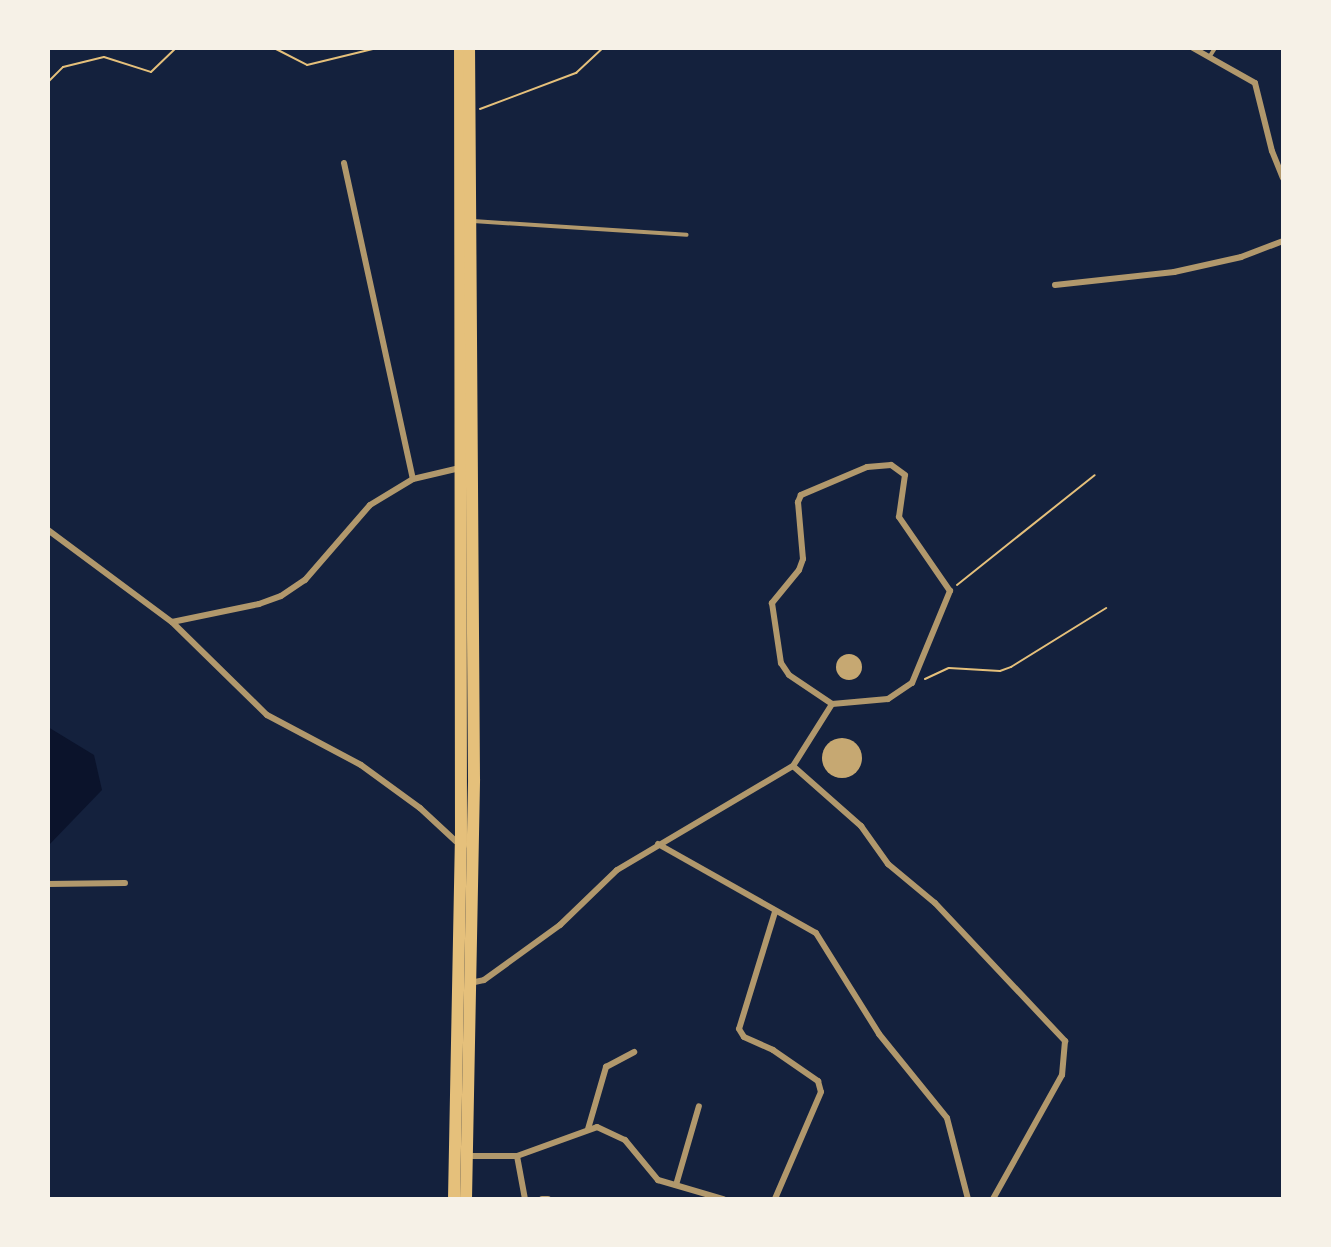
<!DOCTYPE html>
<html>
<head>
<meta charset="utf-8">
<style>
  body { margin:0 }
  #map { position:relative; width:1331px; height:1247px; overflow:hidden; background:#14213d; font-family:"DejaVu Sans",sans-serif }
  div>[style] { position:absolute }
  .water>* { inset:0; background:#0b132b }
  .building>* { inset:0; background:#c6a872 }
  .round { border-radius:50% }
  .path>* { height:2px; margin:-1px; padding:0 1px; transform-origin:1px; border-radius:1px; background:#e5c07b }
  .service>* { height:4px; margin:-2px; padding:0 2px; transform-origin:2px; border-radius:2px; background:#b1986c }
  .minor>* { height:6px; margin:-3px; padding:0 3px; transform-origin:3px; border-radius:3px; background:#b1986c }
  .trunk>* { height:12px; margin:-6px; padding:0 6px; transform-origin:6px; border-radius:6px; background:#e5c07b }
  span { translate:-50% -50%; white-space:nowrap; text-align:center; line-height:1.15; -webkit-text-stroke:5px #f6f1e7; paint-order:stroke }
  .frame { position:absolute; inset:0; border:50px solid #f6f1e7; pointer-events:none }
</style>
</head>
<body>
<div id="map">
  <div class="water">
    <div style="clip-path:polygon(48px 727px,94px 755px,102px 790px,48px 846px)"></div>
  </div>
  <div class="building">
    <div class="round" style="left:836px;top:654px;width:26px;height:26px"></div>
    <div class="round" style="left:822px;top:738px;width:40px;height:40px"></div>
  </div>
  <div class="path">
    <div style="left:274px;top:48px;width:37px;rotate:27deg"></div>
    <div style="left:307px;top:65px;width:72px;rotate:-13.7deg"></div>
    <div style="left:48px;top:82px;width:21px;rotate:-45deg"></div>
    <div style="left:63px;top:67px;width:42px;rotate:-13.7deg"></div>
    <div style="left:104px;top:57px;width:49px;rotate:17.7deg"></div>
    <div style="left:151px;top:72px;width:35px;rotate:-44deg"></div>
    <div style="left:480px;top:109px;width:103px;rotate:-20.6deg"></div>
    <div style="left:576px;top:73px;width:37px;rotate:-43deg"></div>
    <div style="left:957px;top:585px;width:176px;rotate:-38.6deg"></div>
    <div style="left:925px;top:679px;width:26px;rotate:-25deg"></div>
    <div style="left:949px;top:668px;width:51px;rotate:3.4deg"></div>
    <div style="left:1000px;top:671px;width:12px;rotate:-20deg"></div>
    <div style="left:1011px;top:667px;width:112px;rotate:-31.8deg"></div>
  </div>
  <div class="service">
    <div style="left:1210px;top:56px;width:9px;rotate:-58deg"></div>
    <div style="left:473px;top:221px;width:214px;rotate:3.7deg"></div>
  </div>
  <div class="minor">
    <div style="left:1193px;top:48px;width:71px;rotate:29.4deg"></div>
    <div style="left:1255px;top:83px;width:70px;rotate:76deg"></div>
    <div style="left:1272px;top:151px;width:29px;rotate:68deg"></div>
    <div style="left:344px;top:163px;width:323px;rotate:77.7deg"></div>
    <div style="left:1055px;top:285px;width:120px;rotate:-6.2deg"></div>
    <div style="left:1174px;top:272px;width:69px;rotate:-12.6deg"></div>
    <div style="left:1241px;top:257px;width:45px;rotate:-20.9deg"></div>
    <div style="left:48px;top:530px;width:154px;rotate:36.6deg"></div>
    <div style="left:172px;top:622px;width:133px;rotate:44.4deg"></div>
    <div style="left:267px;top:715px;width:106px;rotate:28deg"></div>
    <div style="left:361px;top:765px;width:73px;rotate:36.1deg"></div>
    <div style="left:420px;top:808px;width:54px;rotate:42.8deg"></div>
    <div style="left:172px;top:622px;width:89px;rotate:-11.7deg"></div>
    <div style="left:259px;top:604px;width:23px;rotate:-20deg"></div>
    <div style="left:281px;top:596px;width:29px;rotate:-34deg"></div>
    <div style="left:305px;top:580px;width:99px;rotate:-49.1deg"></div>
    <div style="left:370px;top:505px;width:50px;rotate:-31.2deg"></div>
    <div style="left:413px;top:479px;width:48px;rotate:-13.2deg"></div>
    <div style="left:793px;top:766px;width:91px;rotate:41.4deg"></div>
    <div style="left:861px;top:826px;width:47px;rotate:54.6deg"></div>
    <div style="left:888px;top:864px;width:61px;rotate:39.7deg"></div>
    <div style="left:935px;top:903px;width:190px;rotate:46.7deg"></div>
    <div style="left:1065px;top:1041px;width:34px;rotate:95deg"></div>
    <div style="left:1062px;top:1075px;width:142px;rotate:119.1deg"></div>
    <div style="left:658px;top:844px;width:181px;rotate:29.4deg"></div>
    <div style="left:816px;top:933px;width:119px;rotate:58deg"></div>
    <div style="left:879px;top:1034px;width:108px;rotate:51deg"></div>
    <div style="left:947px;top:1118px;width:84px;rotate:75.5deg"></div>
    <div style="left:48px;top:884px;width:77px;rotate:-0.7deg"></div>
    <div style="left:775px;top:912px;width:122px;rotate:107.1deg"></div>
    <div style="left:739px;top:1029px;width:9px;rotate:58deg"></div>
    <div style="left:744px;top:1037px;width:32px;rotate:24deg"></div>
    <div style="left:773px;top:1050px;width:55px;rotate:34.6deg"></div>
    <div style="left:818px;top:1081px;width:11px;rotate:75deg"></div>
    <div style="left:821px;top:1092px;width:116px;rotate:113.3deg"></div>
    <div style="left:470px;top:983px;width:14px;rotate:-12deg"></div>
    <div style="left:484px;top:980px;width:94px;rotate:-35.9deg"></div>
    <div style="left:560px;top:925px;width:79px;rotate:-44deg"></div>
    <div style="left:617px;top:870px;width:204px;rotate:-30.6deg"></div>
    <div style="left:793px;top:766px;width:73px;rotate:-57.8deg"></div>
    <div style="left:832px;top:704px;width:56px;rotate:-5.1deg"></div>
    <div style="left:888px;top:699px;width:29px;rotate:-34deg"></div>
    <div style="left:912px;top:683px;width:100px;rotate:-67.6deg"></div>
    <div style="left:950px;top:591px;width:90px;rotate:-124.6deg"></div>
    <div style="left:899px;top:517px;width:42px;rotate:-81.9deg"></div>
    <div style="left:905px;top:475px;width:17px;rotate:-144deg"></div>
    <div style="left:891px;top:465px;width:24px;rotate:175deg"></div>
    <div style="left:867px;top:467px;width:72px;rotate:157deg"></div>
    <div style="left:801px;top:495px;width:8px;rotate:113deg"></div>
    <div style="left:798px;top:502px;width:57px;rotate:85deg"></div>
    <div style="left:803px;top:559px;width:12px;rotate:110deg"></div>
    <div style="left:799px;top:570px;width:43px;rotate:129.3deg"></div>
    <div style="left:772px;top:603px;width:61px;rotate:81.5deg"></div>
    <div style="left:781px;top:663px;width:14px;rotate:56deg"></div>
    <div style="left:789px;top:675px;width:52px;rotate:34deg"></div>
    <div style="left:588px;top:1129px;width:65px;rotate:-73.8deg"></div>
    <div style="left:606px;top:1067px;width:32px;rotate:-28deg"></div>
    <div style="left:467px;top:1156px;width:50px"></div>
    <div style="left:517px;top:1156px;width:85px;rotate:-19.9deg"></div>
    <div style="left:597px;top:1127px;width:31px;rotate:25deg"></div>
    <div style="left:625px;top:1140px;width:52px;rotate:50.5deg"></div>
    <div style="left:658px;top:1180px;width:68px;rotate:16.3deg"></div>
    <div style="left:517px;top:1156px;width:44px;rotate:79.5deg"></div>
    <div style="left:676px;top:1185px;width:82px;rotate:-73.8deg"></div>
    <div style="left:542px;top:1199px;width:6px"></div>
  </div>
  <div class="trunk">
    <div style="left:454px;top:1199px;width:354px;rotate:-88.9deg"></div>
    <div style="left:461px;top:845px;width:797px;rotate:-90.07deg"></div>
    <div style="left:466px;top:1199px;width:420px;rotate:-88.9deg"></div>
    <div style="left:474px;top:779px;width:731px;rotate:-90.39deg"></div>
  </div>
  <div class="frame"></div>
</div>
</body>
</html>
